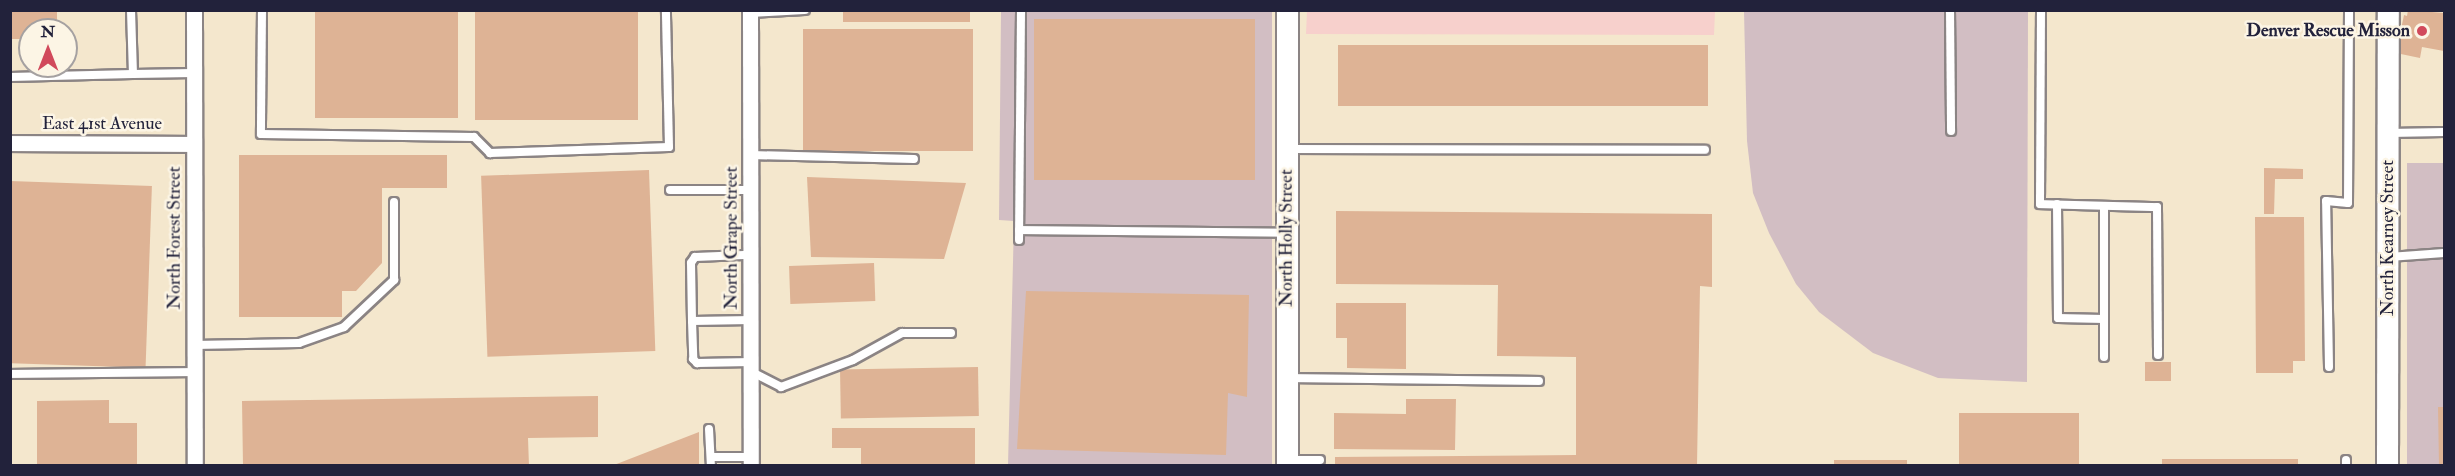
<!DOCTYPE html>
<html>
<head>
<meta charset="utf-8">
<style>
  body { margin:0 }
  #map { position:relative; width:2455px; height:476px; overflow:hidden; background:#f4e7cd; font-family:"IM FELL Double Pica",serif }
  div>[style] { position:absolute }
  .built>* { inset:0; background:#f7d0cc }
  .industrial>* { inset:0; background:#d2bec3; transform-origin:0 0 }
  .building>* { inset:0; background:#deb395; transform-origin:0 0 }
  .roads { filter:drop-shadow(2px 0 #8b8484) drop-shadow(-2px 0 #8b8484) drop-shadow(0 2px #8b8484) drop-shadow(0 -2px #8b8484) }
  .lane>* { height:8px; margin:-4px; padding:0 4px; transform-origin:4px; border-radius:4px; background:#fff }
  .street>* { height:15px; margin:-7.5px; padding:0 7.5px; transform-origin:7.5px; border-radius:7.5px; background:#fff }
  .secondary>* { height:21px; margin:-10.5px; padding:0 10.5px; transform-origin:10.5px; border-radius:10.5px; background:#fff }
  .dots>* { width:16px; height:16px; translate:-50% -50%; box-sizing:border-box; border:3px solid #fcf5e5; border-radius:50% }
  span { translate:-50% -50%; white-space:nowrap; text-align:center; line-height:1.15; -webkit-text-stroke:5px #fcf5e5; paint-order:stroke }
  .poi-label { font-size:18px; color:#22223b; font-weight:700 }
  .right { translate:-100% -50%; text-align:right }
  .street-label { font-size:18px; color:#22223b }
  .frame { position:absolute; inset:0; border:12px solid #22223b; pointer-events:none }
  .north { position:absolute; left:18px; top:18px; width:60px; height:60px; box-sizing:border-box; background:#fcf5e5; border:2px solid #a5a1a1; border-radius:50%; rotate:0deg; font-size:16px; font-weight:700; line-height:24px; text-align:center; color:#22223b }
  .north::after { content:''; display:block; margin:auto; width:21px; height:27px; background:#d1495b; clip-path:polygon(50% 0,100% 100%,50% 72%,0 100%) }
</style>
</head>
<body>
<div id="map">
  <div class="built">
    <div style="clip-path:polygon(1307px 11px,1715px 10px,1715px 11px,1714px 35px,1306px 34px)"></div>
  </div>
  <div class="industrial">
    <div style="clip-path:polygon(1001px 11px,1272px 11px,1272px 465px,1008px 465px,1014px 221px,999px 220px)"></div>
    <div style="clip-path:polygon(1744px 11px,2028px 11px,2027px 382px,1938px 378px,1873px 353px,1819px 312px,1796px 284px,1769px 233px,1753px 193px,1747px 141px)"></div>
    <div style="left:2407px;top:163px;width:37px;height:302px"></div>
  </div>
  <div class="building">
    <div style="clip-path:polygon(10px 10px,57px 10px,57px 30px,30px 30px,30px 39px,10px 39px)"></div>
    <div style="left:315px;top:10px;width:143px;height:108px"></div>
    <div style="left:475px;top:10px;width:163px;height:110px"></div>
    <div style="left:843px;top:10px;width:127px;height:12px"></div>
    <div style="clip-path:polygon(2408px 10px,2444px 13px,2444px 51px,2422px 47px,2420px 58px,2396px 53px,2404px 15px,2407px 16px)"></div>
    <div style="left:1255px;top:19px;width:161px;height:221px;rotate:90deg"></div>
    <div style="left:803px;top:29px;width:170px;height:122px"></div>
    <div style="left:1338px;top:45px;width:370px;height:61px"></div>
    <div style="clip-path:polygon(239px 155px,447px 155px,447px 188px,382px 188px,382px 263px,356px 291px,342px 291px,342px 317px,239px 317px)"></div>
    <div style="clip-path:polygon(2264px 168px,2303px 169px,2303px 179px,2275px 179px,2274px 214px,2264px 214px)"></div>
    <div style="left:649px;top:170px;width:181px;height:168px;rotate:88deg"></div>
    <div style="clip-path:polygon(807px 177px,966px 183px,944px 259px,811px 257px)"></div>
    <div style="left:10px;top:181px;width:142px;height:182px;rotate:2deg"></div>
    <div style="clip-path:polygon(1336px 211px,1712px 214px,1712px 287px,1700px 286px,1697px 466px,1335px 466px,1335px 457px,1576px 455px,1576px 357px,1497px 356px,1498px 285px,1336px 284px)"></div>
    <div style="clip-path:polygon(2255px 217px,2304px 217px,2305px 361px,2293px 361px,2293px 373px,2256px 373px)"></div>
    <div style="left:874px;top:263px;width:38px;height:85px;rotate:88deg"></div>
    <div style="clip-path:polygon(1026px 291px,1249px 295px,1247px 397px,1228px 393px,1226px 455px,1017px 449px)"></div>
    <div style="clip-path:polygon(1336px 303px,1406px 303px,1406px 369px,1347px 368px,1347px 338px,1336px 338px)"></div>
    <div style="left:2145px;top:362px;width:26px;height:19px"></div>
    <div style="left:978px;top:367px;width:49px;height:138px;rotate:89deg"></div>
    <div style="clip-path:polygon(598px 396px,598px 437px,528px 438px,529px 466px,243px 466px,242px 401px)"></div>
    <div style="clip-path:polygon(1406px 399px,1456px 399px,1455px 450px,1334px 449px,1334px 413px,1406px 414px)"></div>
    <div style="clip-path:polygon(109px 400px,109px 423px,137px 423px,137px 466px,37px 466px,37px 401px)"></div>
    <div style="clip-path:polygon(2438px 407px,2444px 407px,2444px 466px,2439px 466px)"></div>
    <div style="left:1959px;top:413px;width:120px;height:53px"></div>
    <div style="clip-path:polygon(832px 428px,975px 428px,975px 466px,861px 466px,861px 448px,832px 448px)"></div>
    <div style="clip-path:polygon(699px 432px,699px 466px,614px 466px,614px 465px)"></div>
    <div style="left:2162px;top:459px;width:136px;height:7px"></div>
    <div style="left:1834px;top:460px;width:73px;height:6px"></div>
  </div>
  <div class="roads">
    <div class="lane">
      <div style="left:262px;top:10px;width:124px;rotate:90.5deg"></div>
      <div style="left:261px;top:134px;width:213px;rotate:0.8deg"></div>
      <div style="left:474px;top:137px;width:23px;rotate:45deg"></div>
      <div style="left:490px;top:153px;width:179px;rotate:-1.9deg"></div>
      <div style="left:669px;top:147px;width:137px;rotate:-91.3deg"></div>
      <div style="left:1950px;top:10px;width:121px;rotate:89.5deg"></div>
      <div style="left:2041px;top:10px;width:194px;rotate:90.3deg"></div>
      <div style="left:2040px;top:204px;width:117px;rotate:1.5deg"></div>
      <div style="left:2157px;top:207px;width:148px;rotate:89.6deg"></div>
      <div style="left:750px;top:13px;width:55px;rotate:-3.1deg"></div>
      <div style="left:133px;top:74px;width:61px;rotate:-0.9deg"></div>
      <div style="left:10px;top:77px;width:123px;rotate:-1.4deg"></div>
      <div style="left:133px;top:74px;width:64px;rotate:-91.8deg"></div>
      <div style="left:2389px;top:133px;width:55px;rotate:-1deg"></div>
      <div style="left:1288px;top:149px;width:417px;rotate:0.1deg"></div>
      <div style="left:751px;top:155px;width:163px;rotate:1.4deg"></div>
      <div style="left:670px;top:190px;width:81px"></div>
      <div style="left:2057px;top:204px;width:114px;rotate:89.5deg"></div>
      <div style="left:2058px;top:318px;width:46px;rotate:1.2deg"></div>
      <div style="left:1019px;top:230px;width:266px;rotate:0.6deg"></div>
      <div style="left:1019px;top:240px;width:230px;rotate:-89.5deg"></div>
      <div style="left:744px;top:255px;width:49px;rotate:177.7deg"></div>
      <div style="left:695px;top:257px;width:7px;rotate:124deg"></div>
      <div style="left:691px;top:263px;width:58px;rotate:89deg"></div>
      <div style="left:692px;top:321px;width:60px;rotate:-1deg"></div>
      <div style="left:2389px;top:257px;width:55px;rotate:-4.2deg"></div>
      <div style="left:692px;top:321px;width:38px;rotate:88deg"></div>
      <div style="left:693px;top:359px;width:6px;rotate:45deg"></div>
      <div style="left:697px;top:363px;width:55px;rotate:-1deg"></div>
      <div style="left:194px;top:345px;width:105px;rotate:-1.1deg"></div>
      <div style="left:299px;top:343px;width:48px;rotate:-19.6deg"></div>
      <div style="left:344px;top:327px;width:69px;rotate:-43.2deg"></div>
      <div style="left:394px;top:280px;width:78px;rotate:-90deg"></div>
      <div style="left:2104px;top:357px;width:151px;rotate:-90deg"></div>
      <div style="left:2329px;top:367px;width:166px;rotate:-91deg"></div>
      <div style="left:2326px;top:201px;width:22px;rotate:5deg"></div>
      <div style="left:2348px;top:203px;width:193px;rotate:-89.7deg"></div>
      <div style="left:752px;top:372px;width:33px;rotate:27deg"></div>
      <div style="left:781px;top:387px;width:77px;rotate:-20.6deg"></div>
      <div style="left:853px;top:360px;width:56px;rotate:-28.9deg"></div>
      <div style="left:902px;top:333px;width:49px"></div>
      <div style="left:10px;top:374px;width:185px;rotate:-0.6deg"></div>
      <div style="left:1288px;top:378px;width:251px;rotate:0.7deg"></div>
      <div style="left:709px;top:429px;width:37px;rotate:87deg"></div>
      <div style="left:711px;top:457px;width:40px"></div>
      <div style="left:1288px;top:460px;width:32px"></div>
      <div style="left:2346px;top:466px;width:6px;rotate:-90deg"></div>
    </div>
    <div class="street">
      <div style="left:194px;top:10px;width:456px;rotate:89.9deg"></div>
      <div style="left:750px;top:10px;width:456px;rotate:89.9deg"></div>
      <div style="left:10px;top:143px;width:184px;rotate:0.3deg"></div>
    </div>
    <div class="secondary">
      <div style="left:1287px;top:466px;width:456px;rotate:-90deg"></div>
      <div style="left:2387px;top:466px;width:456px;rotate:-89.9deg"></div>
    </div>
  </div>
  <div class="dots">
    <div style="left:2422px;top:31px;background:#d1495b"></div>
  </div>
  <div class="poi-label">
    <span class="right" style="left:2410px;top:31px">Denver Rescue Misson</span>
  </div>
  <div class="street-label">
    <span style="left:102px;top:124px">East 41st Avenue</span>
    <span style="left:175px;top:238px;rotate:-90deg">North Forest Street</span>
    <span style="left:732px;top:238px;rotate:-90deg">North Grape Street</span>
    <span style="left:1287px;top:238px;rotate:-90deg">North Holly Street</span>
    <span style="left:2388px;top:238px;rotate:-90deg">North Kearney Street</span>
  </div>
  <div class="frame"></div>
  <div class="north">N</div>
</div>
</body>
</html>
